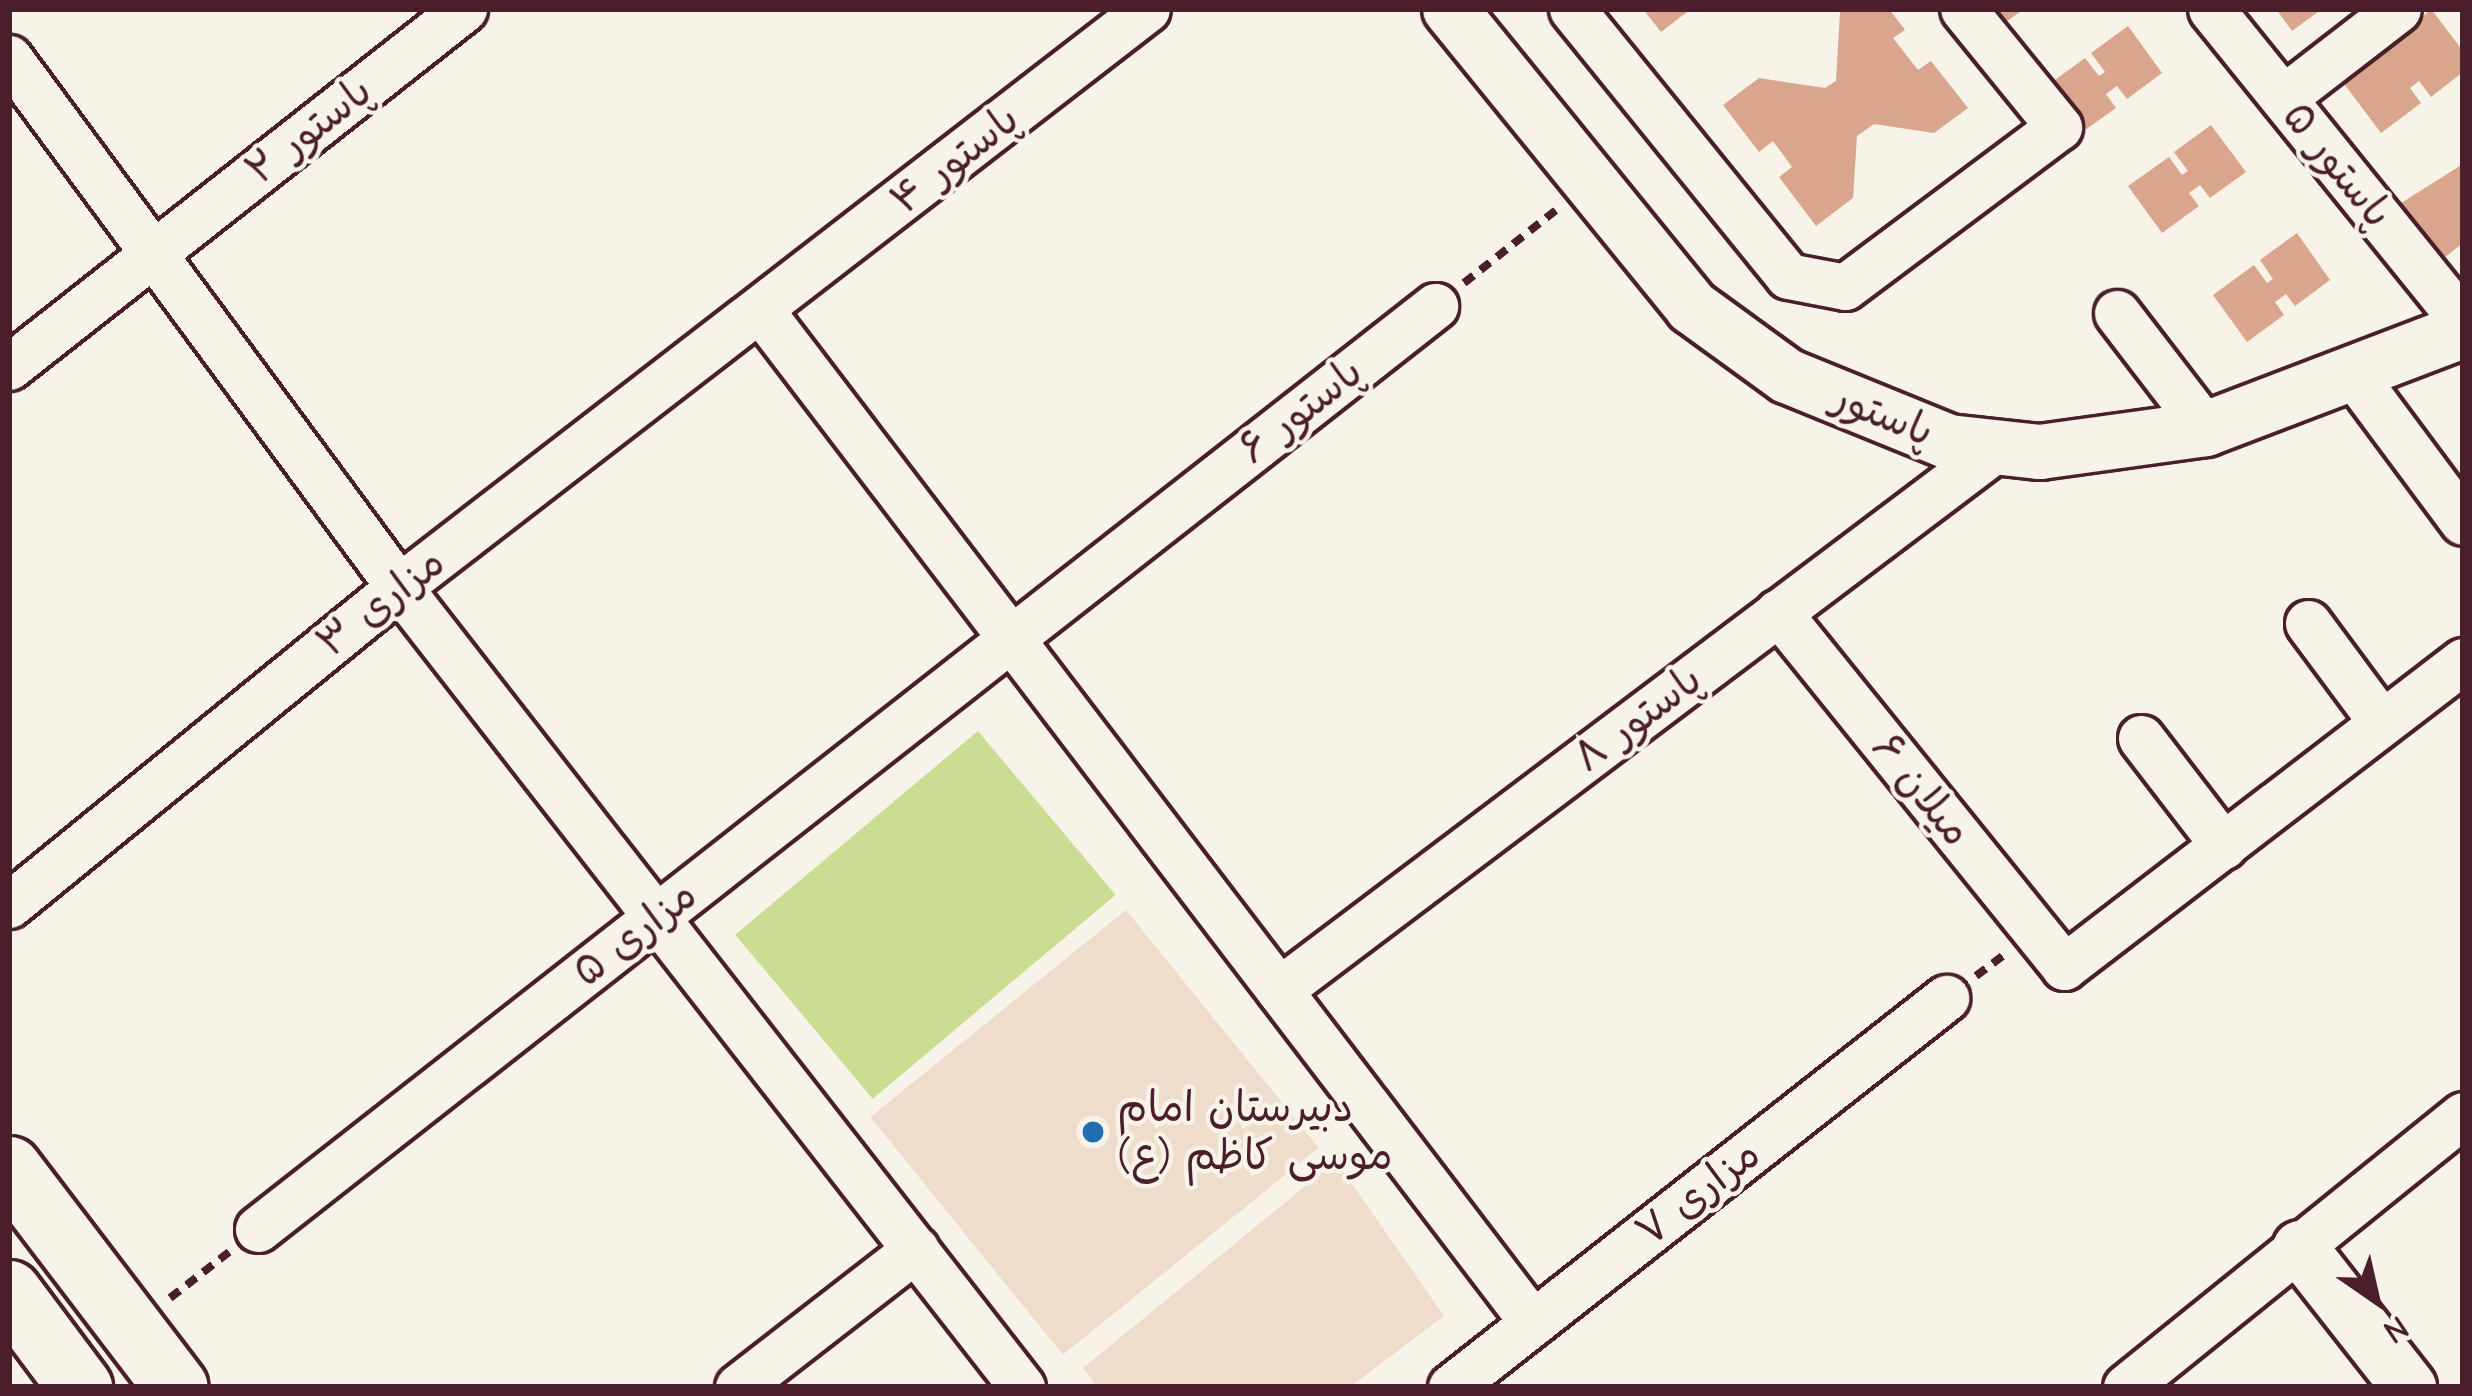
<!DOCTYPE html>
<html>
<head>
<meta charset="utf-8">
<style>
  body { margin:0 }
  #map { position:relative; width:2472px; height:1396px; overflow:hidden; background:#f7f3e8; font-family:"Comic Neue","Playpen Sans Arabic",sans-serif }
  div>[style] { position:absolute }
  .built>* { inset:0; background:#eedccd; transform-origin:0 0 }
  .green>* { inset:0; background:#cbdd92; transform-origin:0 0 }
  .building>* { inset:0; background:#d9a58d }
  .path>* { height:8px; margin-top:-4px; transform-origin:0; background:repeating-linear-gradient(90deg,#4a1f2b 0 12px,transparent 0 21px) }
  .roads { filter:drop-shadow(3px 0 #4a1f2b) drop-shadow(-3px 0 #4a1f2b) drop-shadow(0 3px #4a1f2b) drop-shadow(0 -3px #4a1f2b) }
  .minor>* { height:45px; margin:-22.5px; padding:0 22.5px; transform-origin:22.5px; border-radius:22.5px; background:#f7f3e8 }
  .tertiary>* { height:54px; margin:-27px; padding:0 27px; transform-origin:27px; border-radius:27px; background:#f7f3e8 }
  .secondary>* { height:63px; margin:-31.5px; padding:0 31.5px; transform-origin:31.5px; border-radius:31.5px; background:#f7f3e8 }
  .dots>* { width:33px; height:33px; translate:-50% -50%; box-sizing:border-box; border:6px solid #f7f3e8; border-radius:50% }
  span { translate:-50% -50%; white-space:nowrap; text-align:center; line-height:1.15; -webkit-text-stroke:9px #f7f3e8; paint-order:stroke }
  .street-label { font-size:42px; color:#4a1f2b }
  .poi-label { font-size:42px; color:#4a1f2b }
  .left { translate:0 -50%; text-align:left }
  .frame { position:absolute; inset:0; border:12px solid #4a1f2b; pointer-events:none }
  .north { position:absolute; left:2316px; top:1240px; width:120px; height:120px; -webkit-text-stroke:9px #f7f3e8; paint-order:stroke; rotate:146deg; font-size:33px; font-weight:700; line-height:48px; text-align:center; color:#4a1f2b }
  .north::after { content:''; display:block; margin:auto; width:42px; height:54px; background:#4a1f2b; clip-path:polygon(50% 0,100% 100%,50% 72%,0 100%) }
</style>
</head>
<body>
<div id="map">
  <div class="built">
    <div style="left:1126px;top:910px;width:306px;height:329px;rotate:51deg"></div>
    <div style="clip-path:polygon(1336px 1161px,1444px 1316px,1350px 1387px,1097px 1387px,1083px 1368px)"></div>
  </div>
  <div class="green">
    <div style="left:978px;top:731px;width:214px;height:317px;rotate:50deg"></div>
  </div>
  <div class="building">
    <div style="clip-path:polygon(1643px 9px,1691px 9px,1661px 32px)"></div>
    <div style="clip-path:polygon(1889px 9px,1905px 30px,1893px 38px,1918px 70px,1931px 61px,1968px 108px,1934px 133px,1874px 124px,1857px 136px,1853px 198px,1816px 226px,1779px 177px,1792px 167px,1773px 141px,1759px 152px,1723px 105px,1759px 78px,1825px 88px,1836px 81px,1840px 12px)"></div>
    <div style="clip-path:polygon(1982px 9px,2024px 9px,1996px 29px)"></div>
    <div style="clip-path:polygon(2276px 9px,2322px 9px,2292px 31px)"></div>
    <div style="clip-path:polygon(2431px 9px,2463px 51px,2463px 72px,2431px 97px,2419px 81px,2410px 88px,2421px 103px,2381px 133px,2339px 77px,2372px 53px,2376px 58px)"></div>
    <div style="clip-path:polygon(2128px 26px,2162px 73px,2127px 99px,2117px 86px,2106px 94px,2116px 108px,2078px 135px,2044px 88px,2085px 58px,2099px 76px,2105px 72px,2091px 53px)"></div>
    <div style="clip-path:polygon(2211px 125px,2246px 172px,2210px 198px,2200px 185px,2189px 193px,2199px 206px,2162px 233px,2128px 186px,2169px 157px,2182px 175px,2188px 171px,2174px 152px)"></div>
    <div style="clip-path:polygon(2463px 164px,2463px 243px,2440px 261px,2398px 205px)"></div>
    <div style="clip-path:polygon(2297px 233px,2330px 280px,2295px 306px,2286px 294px,2275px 302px,2284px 315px,2247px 342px,2213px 295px,2254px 265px,2267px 283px,2273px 279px,2260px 260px)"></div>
  </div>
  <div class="path">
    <div style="left:1464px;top:283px;width:117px;rotate:-38.4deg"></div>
    <div style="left:1976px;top:976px;width:39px;rotate:-37deg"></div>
    <div style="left:170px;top:1298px;width:75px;rotate:-37.9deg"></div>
  </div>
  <div class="roads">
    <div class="minor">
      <div style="left:1572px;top:9px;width:343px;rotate:51deg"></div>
      <div style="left:1788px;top:276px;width:58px;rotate:10.9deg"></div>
      <div style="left:1845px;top:287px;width:267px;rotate:-36.8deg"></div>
      <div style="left:2059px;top:127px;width:152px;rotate:-129.1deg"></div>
      <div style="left:2211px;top:9px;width:401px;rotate:51.1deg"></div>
      <div style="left:9px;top:58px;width:657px;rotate:53.6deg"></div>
      <div style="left:399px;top:587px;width:1014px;rotate:52.09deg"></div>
      <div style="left:2283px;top:98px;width:145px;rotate:-37.7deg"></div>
      <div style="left:762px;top:312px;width:1271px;rotate:52.67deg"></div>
      <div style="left:2117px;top:313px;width:146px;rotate:52.5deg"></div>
      <div style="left:9px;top:367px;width:579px;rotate:-38.2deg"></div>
      <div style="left:2356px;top:378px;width:179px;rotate:53.4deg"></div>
      <div style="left:1778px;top:612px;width:456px;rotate:51.1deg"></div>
      <div style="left:2064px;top:967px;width:503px;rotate:-37.49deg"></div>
      <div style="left:2308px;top:623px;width:124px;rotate:53.5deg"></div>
      <div style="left:2141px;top:738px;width:136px;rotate:52.5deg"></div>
      <div style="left:9px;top:905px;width:503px;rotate:-39.19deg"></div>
      <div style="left:399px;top:587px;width:945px;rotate:-37.69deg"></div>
      <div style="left:1279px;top:990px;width:900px;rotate:-37.05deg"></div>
      <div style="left:258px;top:1229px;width:1496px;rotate:-38.1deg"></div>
      <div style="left:738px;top:1387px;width:225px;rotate:-37.8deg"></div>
      <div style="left:1451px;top:1387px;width:630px;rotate:-38.16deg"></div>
      <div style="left:2126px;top:1387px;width:433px;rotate:-38.9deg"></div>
    </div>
    <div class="tertiary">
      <div style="left:1450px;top:9px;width:384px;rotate:50.9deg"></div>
      <div style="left:1692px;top:307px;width:117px;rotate:36deg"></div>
      <div style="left:1787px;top:376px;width:175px;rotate:22.2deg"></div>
      <div style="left:1949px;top:442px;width:92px;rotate:6.3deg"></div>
      <div style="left:2040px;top:452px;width:168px;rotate:-7.9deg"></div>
      <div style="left:2206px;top:429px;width:275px;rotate:-20.9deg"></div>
      <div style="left:2300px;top:1248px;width:177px;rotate:51.9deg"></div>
    </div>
    <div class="secondary">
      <div style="left:9px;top:1168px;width:275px;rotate:52.7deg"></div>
      <div style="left:9px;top:1292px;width:119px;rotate:53.2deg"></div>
    </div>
  </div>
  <div class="dots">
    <div style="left:1093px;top:1132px;background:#1f6fb2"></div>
  </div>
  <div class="street-label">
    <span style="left:309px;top:131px;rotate:-38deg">پاستور ۲</span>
    <span style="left:955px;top:160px;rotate:-38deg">پاستور ۴</span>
    <span style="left:2337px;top:165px;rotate:51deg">پاستور ۵</span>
    <span style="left:1301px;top:411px;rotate:-38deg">پاستور ۶</span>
    <span style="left:1883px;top:415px;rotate:22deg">پاستور</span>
    <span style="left:381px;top:603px;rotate:-38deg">مزاری ۳</span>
    <span style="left:1638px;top:719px;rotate:-37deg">پاستور ۸</span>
    <span style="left:1921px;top:790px;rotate:51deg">میلان ۶</span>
    <span style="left:635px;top:934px;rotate:-38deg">مزاری ۵</span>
    <span style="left:1698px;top:1193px;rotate:-38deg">مزاری ۷</span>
  </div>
  <div class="poi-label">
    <span class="left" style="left:1117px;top:1132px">دبیرستان امام<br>موسی کاظم (ع)</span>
  </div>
  <div class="frame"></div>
  <div class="north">N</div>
</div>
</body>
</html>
